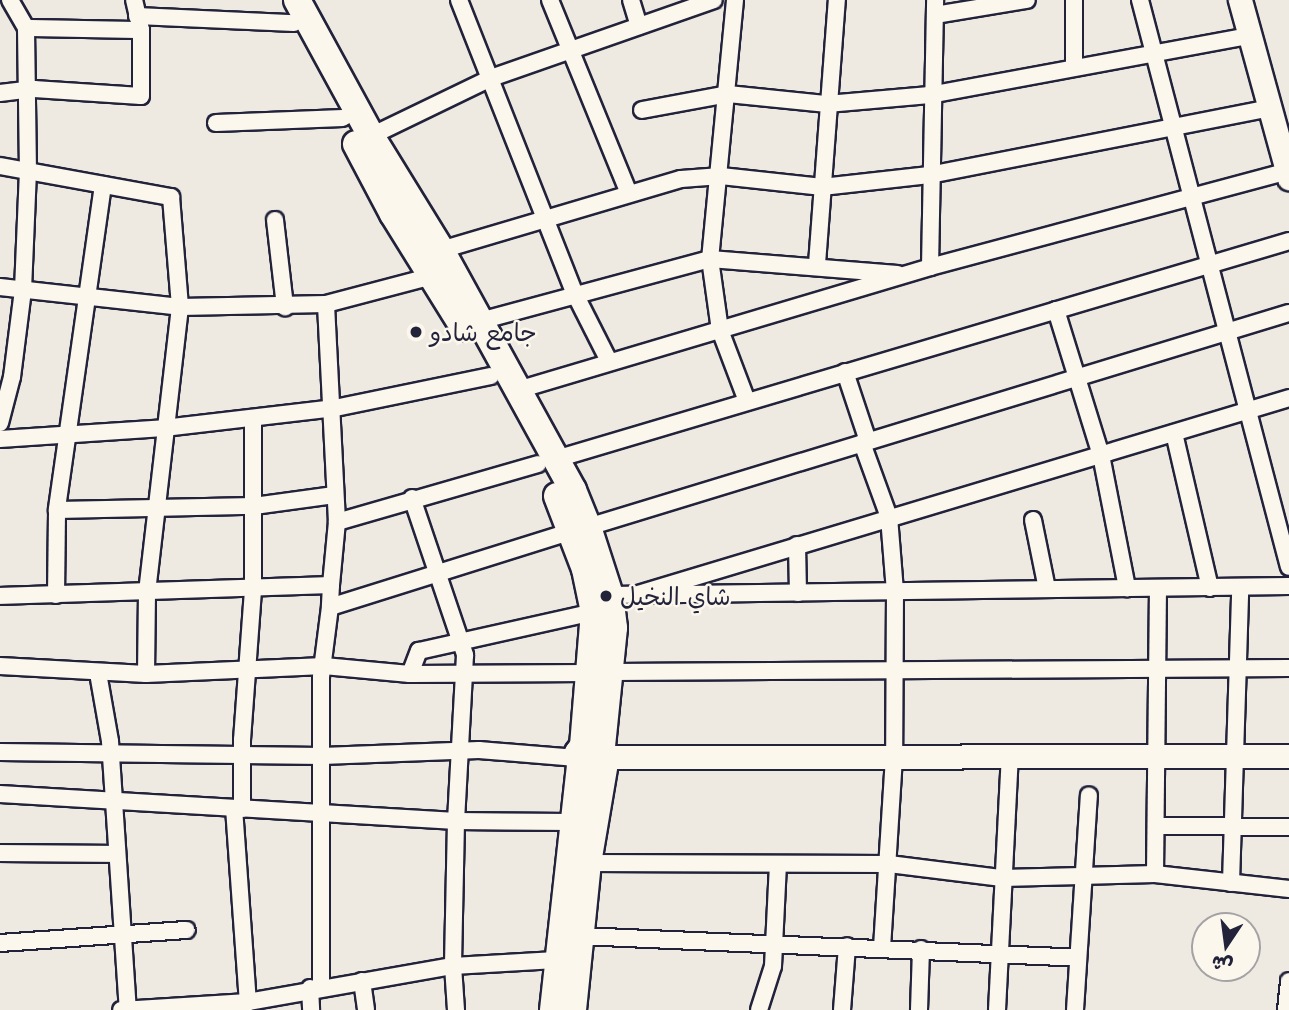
<!DOCTYPE html>
<html>
<head>
<meta charset="utf-8">
<style>
  body { margin:0 }
  #map { position:relative; width:1289px; height:1010px; overflow:hidden; background:#eeeae2; font-family:"Playpen Sans","Playpen Sans Arabic",sans-serif }
  div>[style] { position:absolute }
  .roads { filter:drop-shadow(2px 0 #22223b) drop-shadow(-2px 0 #22223b) drop-shadow(0 2px #22223b) drop-shadow(0 -2px #22223b) }
  .street>* { height:16px; margin:-8px; padding:0 8px; transform-origin:8px; border-radius:8px; background:#fbf7ec }
  .secondary>* { height:23px; margin:-11.5px; padding:0 11.5px; transform-origin:11.5px; border-radius:11.5px; background:#fbf7ec }
  .primary>* { height:26px; margin:-13px; padding:0 13px; transform-origin:13px; border-radius:13px; background:#fbf7ec }
  .dots>* { width:19px; height:19px; translate:-50% -50%; box-sizing:border-box; border:4px solid #fbf7ec; border-radius:50% }
  span { translate:-50% -50%; white-space:nowrap; text-align:center; line-height:1.15; -webkit-text-stroke:5px #fbf7ec; paint-order:stroke }
  .poi-label { font-size:24px; color:#22223b }
  .left { translate:0 -50%; text-align:left }
  .north { position:absolute; left:1191px; top:912px; width:70px; height:70px; box-sizing:border-box; background:#fbf7ec; border:2px solid #a4a2a5; border-radius:50%; rotate:193deg; font-size:19px; font-weight:700; line-height:28px; text-align:center; color:#22223b }
  .north::after { content:''; display:block; margin:auto; width:24px; height:32px; background:#22223b; clip-path:polygon(50% 0,100% 100%,50% 72%,0 100%) }
</style>
</head>
<body>
<div id="map">
  <div class="roads">
    <div class="street">
      <div style="left:10px;top:0;width:32px;rotate:60deg"></div>
      <div style="left:459px;top:0;width:316px;rotate:68.5deg"></div>
      <div style="left:575px;top:294px;width:75px;rotate:63.1deg"></div>
      <div style="left:550px;top:0;width:209px;rotate:67.8deg"></div>
      <div style="left:631px;top:0;width:27px;rotate:73deg"></div>
      <div style="left:735px;top:0;width:260px;rotate:95.5deg"></div>
      <div style="left:710px;top:259px;width:72px;rotate:82deg"></div>
      <div style="left:720px;top:330px;width:76px;rotate:69.2deg"></div>
      <div style="left:1074px;top:0;width:67px;rotate:90deg"></div>
      <div style="left:1140px;top:0;width:586px;rotate:75.28deg"></div>
      <div style="left:935px;top:15px;width:93px;rotate:-9.3deg"></div>
      <div style="left:137px;top:16px;width:157px;rotate:2.6deg"></div>
      <div style="left:0;top:93px;width:34px;rotate:-7deg"></div>
      <div style="left:34px;top:89px;width:107px;rotate:3.7deg"></div>
      <div style="left:141px;top:96px;width:66px;rotate:-90deg"></div>
      <div style="left:141px;top:30px;width:31px;rotate:-103deg"></div>
      <div style="left:642px;top:110px;width:87px;rotate:-10.5deg"></div>
      <div style="left:728px;top:94px;width:100px;rotate:5.8deg"></div>
      <div style="left:827px;top:104px;width:103px;rotate:-5deg"></div>
      <div style="left:930px;top:95px;width:324px;rotate:-10.5deg"></div>
      <div style="left:216px;top:123px;width:127px;rotate:-2.3deg"></div>
      <div style="left:371px;top:136px;width:133px;rotate:-25.8deg"></div>
      <div style="left:491px;top:78px;width:236px;rotate:-19.3deg"></div>
      <div style="left:0;top:166px;width:174px;rotate:10.3deg"></div>
      <div style="left:171px;top:197px;width:110px;rotate:85.3deg"></div>
      <div style="left:180px;top:307px;width:288px;rotate:96.6deg"></div>
      <div style="left:147px;top:593px;width:81px;rotate:90.7deg"></div>
      <div style="left:103px;top:185px;width:328px;rotate:98.1deg"></div>
      <div style="left:57px;top:510px;width:197px;rotate:-1.2deg"></div>
      <div style="left:254px;top:506px;width:81px;rotate:-7.8deg"></div>
      <div style="left:275px;top:220px;width:88px;rotate:83.4deg"></div>
      <div style="left:817px;top:264px;width:265px;rotate:-85.7deg"></div>
      <div style="left:930px;top:267px;width:267px;rotate:-88.9deg"></div>
      <div style="left:0;top:287px;width:181px;rotate:6.3deg"></div>
      <div style="left:180px;top:307px;width:146px;rotate:-1.2deg"></div>
      <div style="left:326px;top:304px;width:111px;rotate:-14.7deg"></div>
      <div style="left:433px;top:276px;width:27px;rotate:-73deg"></div>
      <div style="left:441px;top:250px;width:250px;rotate:-16.5deg"></div>
      <div style="left:681px;top:179px;width:40px;rotate:-4.3deg"></div>
      <div style="left:721px;top:176px;width:102px;rotate:6.2deg"></div>
      <div style="left:822px;top:187px;width:108px;rotate:-6.4deg"></div>
      <div style="left:929px;top:175px;width:347px;rotate:-11.1deg"></div>
      <div style="left:1056px;top:310px;width:152px;rotate:72.8deg"></div>
      <div style="left:1101px;top:455px;width:136px;rotate:78.9deg"></div>
      <div style="left:480px;top:321px;width:238px;rotate:-15.1deg"></div>
      <div style="left:710px;top:259px;width:188px;rotate:4.6deg"></div>
      <div style="left:845px;top:372px;width:73px;rotate:71.6deg"></div>
      <div style="left:518px;top:390px;width:430px;rotate:-16.6deg"></div>
      <div style="left:930px;top:267px;width:372px;rotate:-15deg"></div>
      <div style="left:0;top:423px;width:48px;rotate:-75.4deg"></div>
      <div style="left:12px;top:377px;width:88px;rotate:-82.8deg"></div>
      <div style="left:23px;top:290px;width:118px;rotate:-87.6deg"></div>
      <div style="left:28px;top:172px;width:144px;rotate:-90.8deg"></div>
      <div style="left:26px;top:28px;width:115px;rotate:1deg"></div>
      <div style="left:1174px;top:433px;width:159px;rotate:76.9deg"></div>
      <div style="left:0;top:439px;width:164px;rotate:-3.8deg"></div>
      <div style="left:164px;top:428px;width:172px;rotate:-6.7deg"></div>
      <div style="left:335px;top:408px;width:159px;rotate:-11.6deg"></div>
      <div style="left:862px;top:443px;width:79px;rotate:70deg"></div>
      <div style="left:889px;top:517px;width:75px;rotate:85.4deg"></div>
      <div style="left:895px;top:592px;width:165px;rotate:90.3deg"></div>
      <div style="left:894px;top:757px;width:190px;rotate:93.6deg"></div>
      <div style="left:556px;top:459px;width:765px;rotate:-16.56deg"></div>
      <div style="left:412px;top:498px;width:166px;rotate:71.3deg"></div>
      <div style="left:465px;top:655px;width:166px;rotate:93.1deg"></div>
      <div style="left:456px;top:821px;width:145px;rotate:91.2deg"></div>
      <div style="left:453px;top:966px;width:44px;rotate:86.1deg"></div>
      <div style="left:1033px;top:520px;width:70px;rotate:78.5deg"></div>
      <div style="left:337px;top:522px;width:209px;rotate:-16.1deg"></div>
      <div style="left:588px;top:527px;width:733px;rotate:-16.98deg"></div>
      <div style="left:797px;top:545px;width:48px;rotate:88.8deg"></div>
      <div style="left:331px;top:585px;width:22px;rotate:93deg"></div>
      <div style="left:330px;top:607px;width:251px;rotate:-17.4deg"></div>
      <div style="left:56px;top:595px;width:85px;rotate:-89.3deg"></div>
      <div style="left:610px;top:595px;width:679px;rotate:-0.76deg"></div>
      <div style="left:635px;top:595px;width:683px;rotate:-16.76deg"></div>
      <div style="left:0;top:596px;width:331px;rotate:-1.9deg"></div>
      <div style="left:331px;top:585px;width:63px;rotate:-84.6deg"></div>
      <div style="left:337px;top:522px;width:218px;rotate:-92.9deg"></div>
      <div style="left:0;top:666px;width:146px;rotate:3.1deg"></div>
      <div style="left:146px;top:674px;width:178px;rotate:-2.6deg"></div>
      <div style="left:324px;top:666px;width:86px;rotate:5.3deg"></div>
      <div style="left:410px;top:674px;width:178px;rotate:-0.3deg"></div>
      <div style="left:612px;top:672px;width:677px;rotate:-0.34deg"></div>
      <div style="left:98px;top:673px;width:69px;rotate:80deg"></div>
      <div style="left:110px;top:741px;width:270px;rotate:86.2deg"></div>
      <div style="left:410px;top:674px;width:25px;rotate:-69deg"></div>
      <div style="left:419px;top:651px;width:179px;rotate:-12.6deg"></div>
      <div style="left:0;top:752px;width:322px;rotate:0.7deg"></div>
      <div style="left:322px;top:756px;width:157px;rotate:-2.2deg"></div>
      <div style="left:479px;top:750px;width:98px;rotate:4.7deg"></div>
      <div style="left:0;top:794px;width:457px;rotate:3.4deg"></div>
      <div style="left:456px;top:821px;width:115px;rotate:0.5deg"></div>
      <div style="left:234px;top:808px;width:195px;rotate:85.9deg"></div>
      <div style="left:242px;top:809px;width:69px;rotate:-90deg"></div>
      <div style="left:242px;top:740px;width:151px;rotate:-85.8deg"></div>
      <div style="left:253px;top:589px;width:171px;rotate:-90deg"></div>
      <div style="left:1156px;top:826px;width:133px;rotate:0.4deg"></div>
      <div style="left:0;top:853px;width:116px;rotate:0.5deg"></div>
      <div style="left:588px;top:863px;width:301px;rotate:0.2deg"></div>
      <div style="left:889px;top:864px;width:114px;rotate:7.1deg"></div>
      <div style="left:1002px;top:878px;width:153px;rotate:-1.5deg"></div>
      <div style="left:1155px;top:874px;width:135px;rotate:6.4deg"></div>
      <div style="left:1155px;top:874px;width:285px;rotate:-89.4deg"></div>
      <div style="left:1231px;top:883px;width:294px;rotate:-88.2deg"></div>
      <div style="left:580px;top:936px;width:497px;rotate:2.5deg"></div>
      <div style="left:0;top:943px;width:187px;rotate:-4deg"></div>
      <div style="left:362px;top:981px;width:29px;rotate:82deg"></div>
      <div style="left:321px;top:987px;width:310px;rotate:-90deg"></div>
      <div style="left:321px;top:677px;width:71px;rotate:-82.7deg"></div>
      <div style="left:310px;top:988px;width:22px;rotate:87deg"></div>
      <div style="left:121px;top:1010px;width:127px;rotate:-3.6deg"></div>
      <div style="left:248px;top:1002px;width:208px;rotate:-10deg"></div>
      <div style="left:453px;top:966px;width:103px;rotate:-3.3deg"></div>
      <div style="left:759px;top:1010px;width:46px;rotate:-72.3deg"></div>
      <div style="left:773px;top:966px;width:102px;rotate:-87.2deg"></div>
      <div style="left:842px;top:1010px;width:64px;rotate:-85.5deg"></div>
      <div style="left:919px;top:1010px;width:61px;rotate:-88.1deg"></div>
      <div style="left:997px;top:1010px;width:253px;rotate:-87.1deg"></div>
      <div style="left:1075px;top:1010px;width:215px;rotate:-86.3deg"></div>
      <div style="left:1286px;top:1010px;width:29px;rotate:-84deg"></div>
    </div>
    <div class="secondary">
      <div style="left:1240px;top:0;width:185px;rotate:74.6deg"></div>
      <div style="left:606px;top:757px;width:683px;rotate:-0.08deg"></div>
    </div>
    <div class="primary">
      <div style="left:297px;top:0;width:155px;rotate:61.4deg"></div>
      <div style="left:371px;top:136px;width:134px;rotate:58.4deg"></div>
      <div style="left:441px;top:250px;width:274px;rotate:61.2deg"></div>
      <div style="left:573px;top:490px;width:40px;rotate:68deg"></div>
      <div style="left:588px;top:527px;width:71px;rotate:72.1deg"></div>
      <div style="left:610px;top:595px;width:33px;rotate:83deg"></div>
      <div style="left:614px;top:628px;width:120px;rotate:95.8deg"></div>
      <div style="left:356px;top:144px;width:79px;rotate:62.1deg"></div>
      <div style="left:393px;top:214px;width:134px;rotate:58.1deg"></div>
      <div style="left:557px;top:496px;width:78px;rotate:69deg"></div>
      <div style="left:585px;top:569px;width:44px;rotate:78.2deg"></div>
      <div style="left:594px;top:612px;width:134px;rotate:94.7deg"></div>
      <div style="left:553px;top:1010px;width:245px;rotate:-83.7deg"></div>
      <div style="left:573px;top:1010px;width:148px;rotate:-84.2deg"></div>
      <div style="left:588px;top:863px;width:108px;rotate:-80.4deg"></div>
      <div style="left:606px;top:757px;width:15px;rotate:-122deg"></div>
      <div style="left:598px;top:744px;width:15px;rotate:172deg"></div>
      <div style="left:583px;top:746px;width:9px;rotate:126deg"></div>
      <div style="left:578px;top:753px;width:13px;rotate:81deg"></div>
      <div style="left:580px;top:766px;width:12px;rotate:24deg"></div>
      <div style="left:591px;top:771px;width:12px;rotate:-24deg"></div>
    </div>
  </div>
  <div class="dots">
    <div style="left:416px;top:332px;background:#22223b"></div>
    <div style="left:606px;top:596px;background:#22223b"></div>
  </div>
  <div class="poi-label">
    <span class="left" style="left:430px;top:332px">جامع شادو</span>
    <span class="left" style="left:620px;top:596px">شاي النخيل</span>
  </div>
  <div class="north">ش</div>
</div>
</body>
</html>
